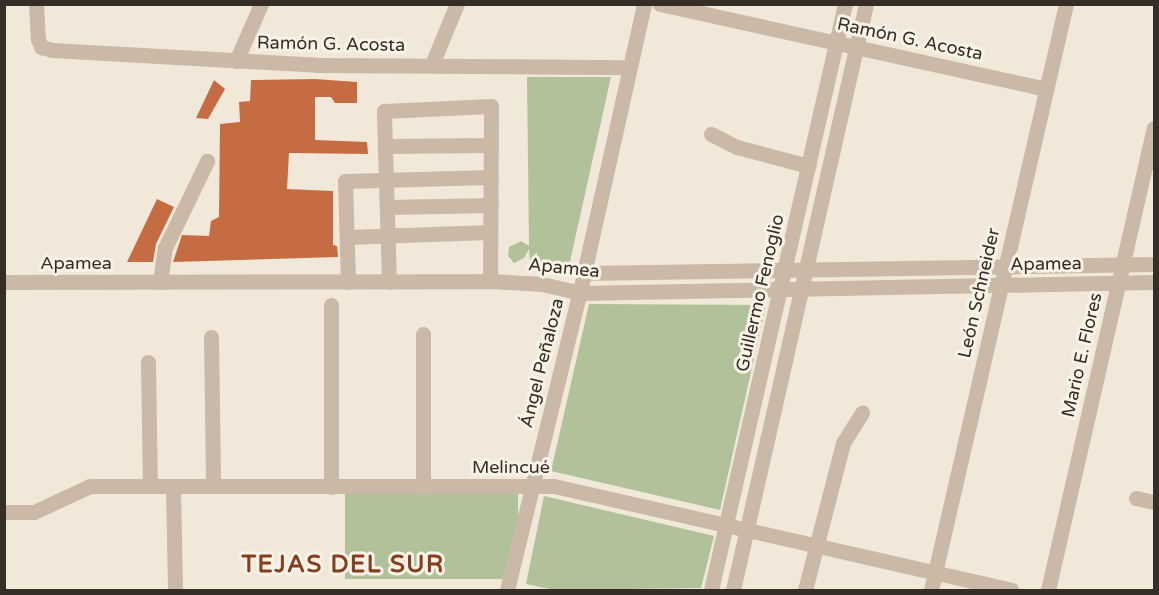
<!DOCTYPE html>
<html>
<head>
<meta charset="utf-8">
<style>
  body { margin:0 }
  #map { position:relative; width:1159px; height:595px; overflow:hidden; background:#f2e8da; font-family:"Varela Round",sans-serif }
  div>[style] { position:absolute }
  .green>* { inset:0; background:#b1c19a; transform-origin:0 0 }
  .building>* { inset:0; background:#c66c43 }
  .minor>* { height:15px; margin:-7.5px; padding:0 7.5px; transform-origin:7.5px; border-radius:7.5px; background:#cab9a6 }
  span { translate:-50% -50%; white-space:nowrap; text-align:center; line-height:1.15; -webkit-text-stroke:6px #f9f2e6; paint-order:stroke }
  .street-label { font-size:18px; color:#362d27 }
  .district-label { font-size:24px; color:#853f20; font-weight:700; letter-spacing:1.5px }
  .frame { position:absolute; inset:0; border:6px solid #362d27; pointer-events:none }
</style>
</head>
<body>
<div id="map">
  <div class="green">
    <div style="clip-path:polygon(527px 77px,611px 77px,569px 266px,530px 263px,529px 249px,524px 258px,514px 263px,508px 256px,509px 247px,521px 241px,529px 246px)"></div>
    <div style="clip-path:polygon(589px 304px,766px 305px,720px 510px,551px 471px)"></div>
    <div style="left:345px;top:494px;width:173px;height:85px"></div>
    <div style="clip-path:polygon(544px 496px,714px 536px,701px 588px,554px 590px,526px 584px)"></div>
  </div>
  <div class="building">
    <div style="clip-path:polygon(315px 79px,357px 82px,357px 103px,335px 103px,331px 97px,315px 97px,315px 140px,367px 142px,368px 154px,289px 153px,287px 189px,333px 191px,333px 245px,337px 246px,338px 257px,173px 262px,182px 235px,209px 236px,211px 221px,219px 217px,220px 124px,240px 122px,239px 102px,250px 101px,251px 80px)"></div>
    <div style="clip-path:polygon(214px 80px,225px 89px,208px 119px,196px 118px)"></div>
    <div style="clip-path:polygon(157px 199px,174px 207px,156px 244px,153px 262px,127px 262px)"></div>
  </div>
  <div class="minor">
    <div style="left:36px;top:4px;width:35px;rotate:87deg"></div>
    <div style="left:38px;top:39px;width:9px;rotate:69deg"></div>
    <div style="left:41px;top:47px;width:11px;rotate:15deg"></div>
    <div style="left:52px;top:50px;width:265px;rotate:3.2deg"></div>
    <div style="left:317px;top:65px;width:313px;rotate:0.4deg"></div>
    <div style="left:660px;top:4px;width:395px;rotate:12.4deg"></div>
    <div style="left:236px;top:61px;width:62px;rotate:-66.3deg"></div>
    <div style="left:432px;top:64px;width:65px;rotate:-67.4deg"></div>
    <div style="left:711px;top:134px;width:29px;rotate:27deg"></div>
    <div style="left:737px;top:147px;width:74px;rotate:14.8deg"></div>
    <div style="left:385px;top:146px;width:106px;rotate:-0.5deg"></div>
    <div style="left:387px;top:207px;width:104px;rotate:-1.1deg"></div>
    <div style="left:347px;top:237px;width:143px;rotate:-2deg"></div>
    <div style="left:584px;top:273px;width:570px;rotate:-0.9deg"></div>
    <div style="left:4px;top:282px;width:486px;rotate:-0.1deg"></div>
    <div style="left:490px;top:281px;width:52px;rotate:3.3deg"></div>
    <div style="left:542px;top:284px;width:39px;rotate:13deg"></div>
    <div style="left:580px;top:293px;width:574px;rotate:-1.1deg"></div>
    <div style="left:160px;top:282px;width:34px;rotate:-82deg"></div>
    <div style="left:165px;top:248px;width:97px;rotate:-64.2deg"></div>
    <div style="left:348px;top:282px;width:101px;rotate:-91.7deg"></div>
    <div style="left:345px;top:181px;width:146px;rotate:-1.6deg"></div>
    <div style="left:389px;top:282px;width:171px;rotate:-91.7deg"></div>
    <div style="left:384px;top:111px;width:107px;rotate:-2.7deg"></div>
    <div style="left:491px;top:106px;width:175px;rotate:90.3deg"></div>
    <div style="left:331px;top:305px;width:182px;rotate:90deg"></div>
    <div style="left:423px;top:334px;width:153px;rotate:90deg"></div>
    <div style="left:211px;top:337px;width:149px;rotate:89.2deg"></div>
    <div style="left:148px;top:362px;width:124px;rotate:89.1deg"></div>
    <div style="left:173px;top:486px;width:104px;rotate:88.9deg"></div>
    <div style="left:1136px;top:498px;width:18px;rotate:13deg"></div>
    <div style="left:4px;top:512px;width:30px"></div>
    <div style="left:34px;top:512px;width:62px;rotate:-24.9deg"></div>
    <div style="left:90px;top:486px;width:464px"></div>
    <div style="left:554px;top:486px;width:469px;rotate:12.8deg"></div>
    <div style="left:507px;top:590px;width:326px;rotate:-76.3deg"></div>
    <div style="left:584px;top:273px;width:276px;rotate:-77.4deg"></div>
    <div style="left:711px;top:590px;width:601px;rotate:-77.12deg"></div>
    <div style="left:733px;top:590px;width:601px;rotate:-77.21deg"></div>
    <div style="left:805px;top:590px;width:152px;rotate:-75.5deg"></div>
    <div style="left:843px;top:443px;width:36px;rotate:-58deg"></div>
    <div style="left:931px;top:590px;width:601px;rotate:-77.03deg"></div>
    <div style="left:1048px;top:590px;width:474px;rotate:-77.1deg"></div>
  </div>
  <div class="street-label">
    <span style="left:910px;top:39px;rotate:12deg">Ramón G. Acosta</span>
    <span style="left:331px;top:44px;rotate:1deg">Ramón G. Acosta</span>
    <span style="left:76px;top:263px">Apamea</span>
    <span style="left:1046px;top:264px;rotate:-1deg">Apamea</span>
    <span style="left:564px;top:268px;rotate:6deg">Apamea</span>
    <span style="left:760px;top:293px;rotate:-77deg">Guillermo Fenoglio</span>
    <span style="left:979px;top:293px;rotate:-77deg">León Schneider</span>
    <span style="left:1082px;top:355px;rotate:-77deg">Mario E. Flores</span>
    <span style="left:542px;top:363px;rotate:-76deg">Ángel Peñaloza</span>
    <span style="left:511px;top:467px">Melincué</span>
  </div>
  <div class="district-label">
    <span style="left:343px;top:565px">TEJAS DEL SUR</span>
  </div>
  <div class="frame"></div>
</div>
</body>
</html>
